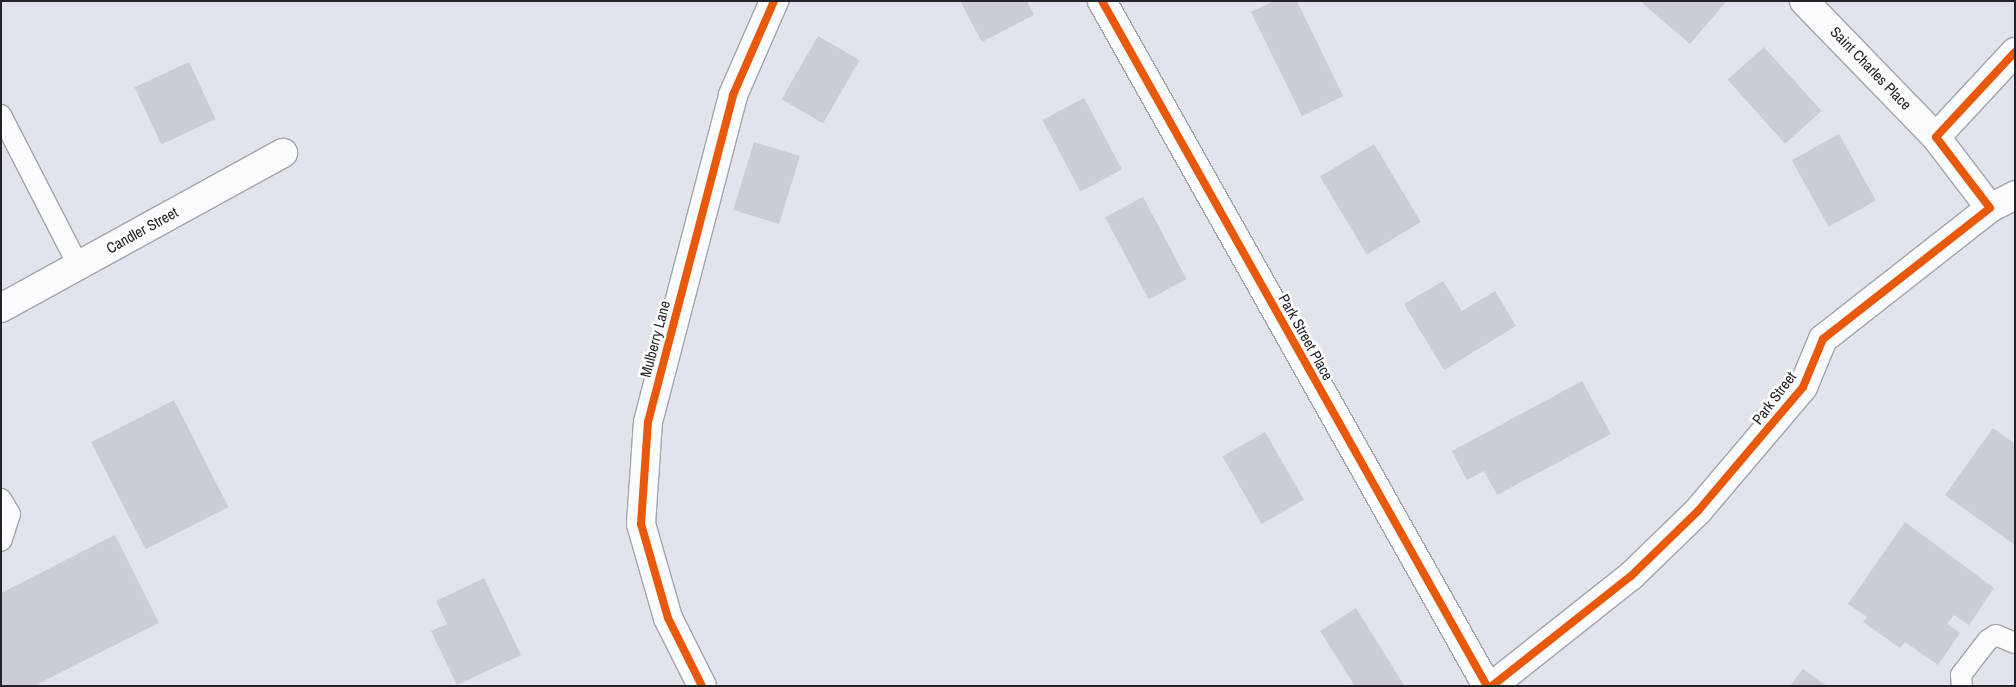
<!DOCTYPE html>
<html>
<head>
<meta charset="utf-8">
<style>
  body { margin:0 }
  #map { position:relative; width:2016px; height:687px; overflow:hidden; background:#e1e4ec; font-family:"Archivo Narrow",sans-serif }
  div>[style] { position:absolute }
  .building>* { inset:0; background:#cacdd3; transform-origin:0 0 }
  .roads { filter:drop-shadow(1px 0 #a3a6ac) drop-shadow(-1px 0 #a3a6ac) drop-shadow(0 1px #a3a6ac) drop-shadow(0 -1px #a3a6ac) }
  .lane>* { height:20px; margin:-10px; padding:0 10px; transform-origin:10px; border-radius:10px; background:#fafbfc }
  .street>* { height:28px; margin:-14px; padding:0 14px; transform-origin:14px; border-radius:14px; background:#fafbfc }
  .cycleway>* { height:8px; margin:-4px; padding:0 4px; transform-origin:4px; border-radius:4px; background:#e8590c }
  span { translate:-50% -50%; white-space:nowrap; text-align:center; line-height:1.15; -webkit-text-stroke:5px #fff; paint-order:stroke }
  .street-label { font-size:15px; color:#222429 }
  .frame { position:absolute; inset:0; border:2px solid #222429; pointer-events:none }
</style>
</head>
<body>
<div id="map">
  <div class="building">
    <div style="clip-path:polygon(960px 1px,1027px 1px,1034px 15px,982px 42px)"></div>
    <div style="clip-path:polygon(1274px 1px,1297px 1px,1343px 96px,1302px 116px,1251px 12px)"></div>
    <div style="clip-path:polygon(1640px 1px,1725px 1px,1726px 2px,1690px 44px)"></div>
    <div style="left:818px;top:36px;width:48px;height:73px;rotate:30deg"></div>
    <div style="left:1764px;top:47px;width:86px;height:49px;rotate:48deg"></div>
    <div style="left:189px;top:62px;width:63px;height:60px;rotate:65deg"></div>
    <div style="left:1084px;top:98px;width:81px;height:47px;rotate:62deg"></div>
    <div style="left:1839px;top:134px;width:76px;height:54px;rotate:61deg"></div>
    <div style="left:754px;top:142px;width:48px;height:71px;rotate:17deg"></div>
    <div style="left:1374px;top:144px;width:91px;height:63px;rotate:59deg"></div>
    <div style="left:1143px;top:197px;width:93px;height:43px;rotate:62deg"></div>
    <div style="clip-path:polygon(1443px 281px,1462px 311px,1495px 291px,1516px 326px,1444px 370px,1404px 304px)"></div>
    <div style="clip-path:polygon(1582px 381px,1611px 434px,1497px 495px,1484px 471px,1467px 480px,1452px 451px)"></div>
    <div style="left:174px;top:400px;width:120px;height:93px;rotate:63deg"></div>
    <div style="clip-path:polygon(1993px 428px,2015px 444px,2015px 545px,1945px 495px)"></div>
    <div style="left:1265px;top:432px;width:78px;height:49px;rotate:60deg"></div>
    <div style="clip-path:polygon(1905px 522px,1994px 588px,1969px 625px,1954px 615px,1947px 624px,1960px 633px,1938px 665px,1905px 642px,1900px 648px,1863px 622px,1867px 617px,1848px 604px)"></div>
    <div style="clip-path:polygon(115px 535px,159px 623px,34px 686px,1px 686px,1px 593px)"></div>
    <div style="clip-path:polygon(484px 578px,521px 655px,457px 685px,431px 631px,447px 624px,436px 601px)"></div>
    <div style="clip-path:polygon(1356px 608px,1404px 685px,1403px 686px,1355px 686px,1320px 631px)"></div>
    <div style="clip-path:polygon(1803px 669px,1827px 686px,1790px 686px)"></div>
  </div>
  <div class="roads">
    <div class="lane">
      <div style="left:1px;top:115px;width:169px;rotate:62.8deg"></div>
      <div style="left:1px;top:499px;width:17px;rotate:59deg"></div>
      <div style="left:10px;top:514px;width:28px;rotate:108deg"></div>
      <div style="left:1962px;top:686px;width:11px;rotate:-95deg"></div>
      <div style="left:1961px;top:675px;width:44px;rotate:-52.4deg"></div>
      <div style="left:1988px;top:640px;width:9px;rotate:-32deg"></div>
      <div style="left:1996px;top:635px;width:21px;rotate:23deg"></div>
    </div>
    <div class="street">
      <div style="left:1102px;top:1px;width:786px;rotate:60.66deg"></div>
      <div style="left:1804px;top:1px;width:190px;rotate:45.9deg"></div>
      <div style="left:1990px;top:208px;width:28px;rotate:-27deg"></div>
      <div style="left:1px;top:308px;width:322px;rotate:-28.8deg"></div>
      <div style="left:702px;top:686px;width:76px;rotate:-116.6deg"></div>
      <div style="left:668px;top:618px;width:98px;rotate:-106deg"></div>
      <div style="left:641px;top:524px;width:102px;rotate:-86.1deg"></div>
      <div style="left:648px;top:422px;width:338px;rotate:-75.4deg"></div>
      <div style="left:733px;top:95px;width:103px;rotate:-66.4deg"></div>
      <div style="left:1492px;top:686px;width:177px;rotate:-38.4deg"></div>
      <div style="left:1631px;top:576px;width:93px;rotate:-44.1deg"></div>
      <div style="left:1698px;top:511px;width:162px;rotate:-49.7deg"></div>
      <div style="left:1803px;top:387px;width:52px;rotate:-67.4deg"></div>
      <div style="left:1823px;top:339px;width:212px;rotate:-38.1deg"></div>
      <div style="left:1990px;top:208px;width:89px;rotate:-127.3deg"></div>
      <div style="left:1936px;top:137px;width:116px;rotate:-47.1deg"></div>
    </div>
  </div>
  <div class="cycleway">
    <div style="left:1102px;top:1px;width:786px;rotate:60.66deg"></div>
    <div style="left:702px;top:686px;width:76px;rotate:-116.6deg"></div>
    <div style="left:668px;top:618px;width:98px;rotate:-106deg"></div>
    <div style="left:641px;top:524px;width:102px;rotate:-86.1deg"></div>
    <div style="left:648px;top:422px;width:338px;rotate:-75.4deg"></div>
    <div style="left:733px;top:95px;width:103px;rotate:-66.4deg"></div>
    <div style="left:1492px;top:686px;width:177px;rotate:-38.4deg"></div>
    <div style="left:1631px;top:576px;width:93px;rotate:-44.1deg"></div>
    <div style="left:1698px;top:511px;width:162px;rotate:-49.7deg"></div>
    <div style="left:1803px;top:387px;width:52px;rotate:-67.4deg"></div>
    <div style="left:1823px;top:339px;width:212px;rotate:-38.1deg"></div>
    <div style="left:1990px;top:208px;width:89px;rotate:-127.3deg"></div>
    <div style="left:1936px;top:137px;width:116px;rotate:-47.1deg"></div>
  </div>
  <div class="street-label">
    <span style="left:1871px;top:68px;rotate:46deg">Saint Charles Place</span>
    <span style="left:142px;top:230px;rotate:-29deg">Candler Street</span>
    <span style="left:1306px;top:337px;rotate:61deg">Park Street Place</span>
    <span style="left:655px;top:339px;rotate:-75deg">Mulberry Lane</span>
    <span style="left:1774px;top:398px;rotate:-53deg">Park Street</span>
  </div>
  <div class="frame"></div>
</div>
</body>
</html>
